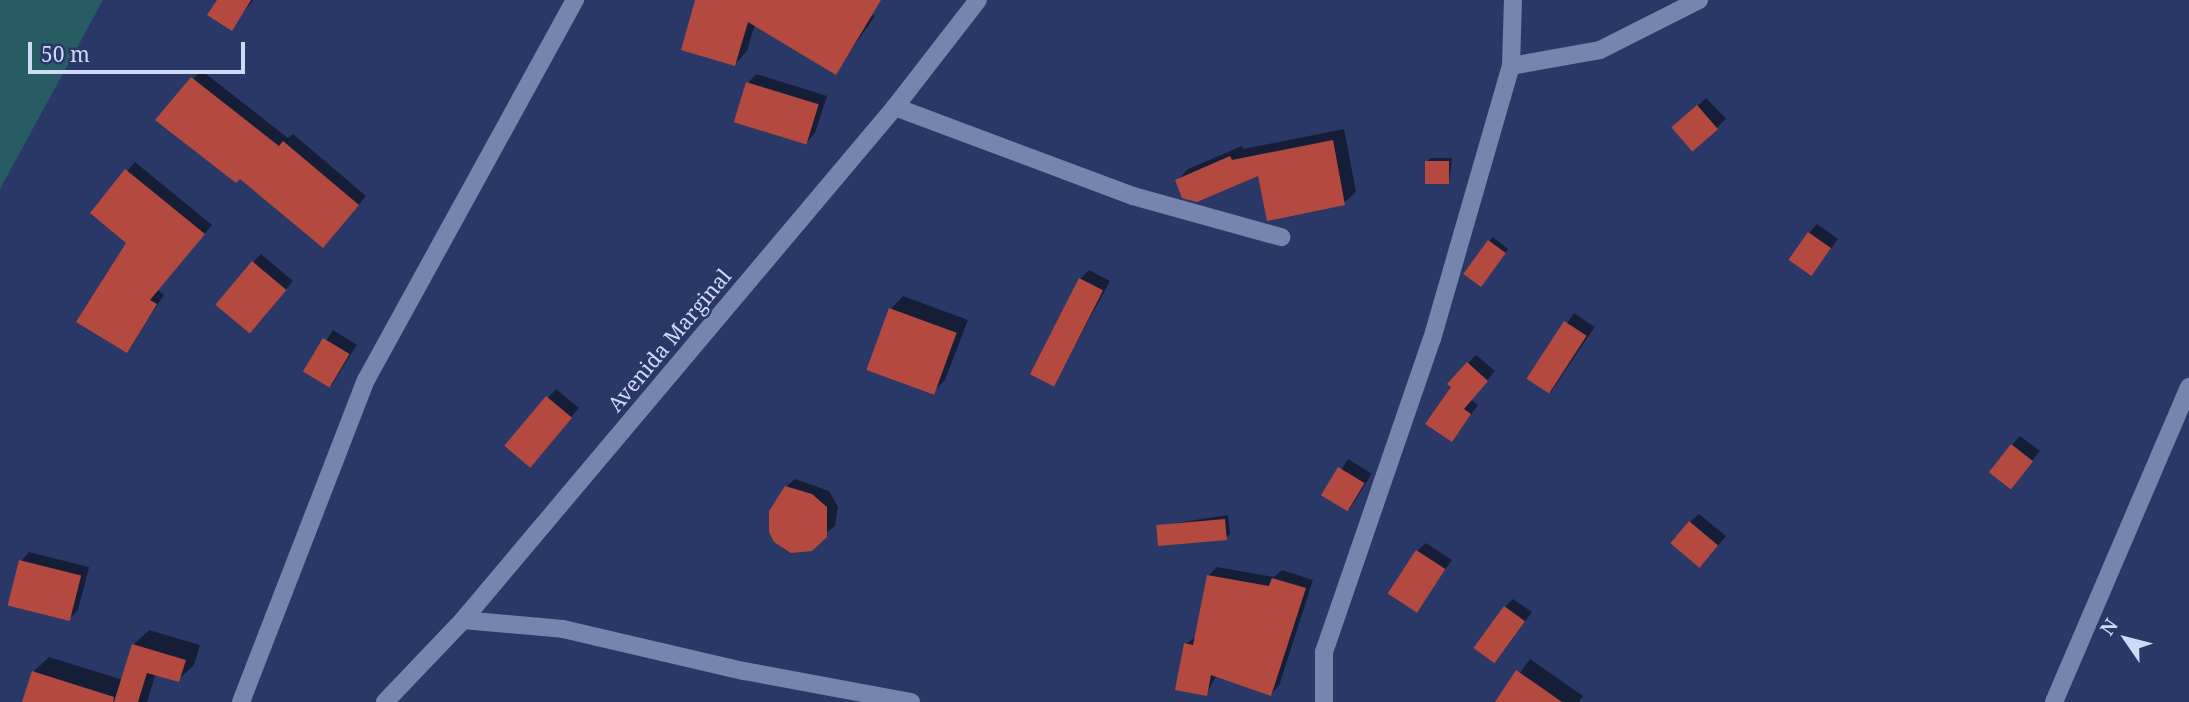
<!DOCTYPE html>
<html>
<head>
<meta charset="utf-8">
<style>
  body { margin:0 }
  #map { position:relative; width:2189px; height:702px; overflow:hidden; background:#2a3867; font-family:"Noto Serif",serif }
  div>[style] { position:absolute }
  .water>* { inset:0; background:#285c64 }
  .shadow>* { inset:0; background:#0007; transform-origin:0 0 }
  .building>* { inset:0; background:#b44a3f; transform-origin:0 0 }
  .minor>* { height:18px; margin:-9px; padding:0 9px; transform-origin:9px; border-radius:9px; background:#7685ad }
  span { translate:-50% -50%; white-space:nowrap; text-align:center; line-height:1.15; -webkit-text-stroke:5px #2a3867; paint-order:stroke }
  .street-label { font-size:21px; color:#cfdaf7 }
  .north { position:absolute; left:2091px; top:604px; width:70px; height:70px; -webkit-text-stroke:5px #2a3867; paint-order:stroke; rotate:305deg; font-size:19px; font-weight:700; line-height:28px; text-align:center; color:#cfdaf7 }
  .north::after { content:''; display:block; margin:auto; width:24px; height:32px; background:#cfdaf7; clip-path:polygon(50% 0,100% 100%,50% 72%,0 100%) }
  .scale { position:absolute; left:28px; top:42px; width:217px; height:32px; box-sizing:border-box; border:4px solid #cfdaf7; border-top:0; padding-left:9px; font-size:21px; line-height:24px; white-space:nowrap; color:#cfdaf7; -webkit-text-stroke:5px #2a3867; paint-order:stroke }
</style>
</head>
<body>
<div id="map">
  <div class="water">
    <div style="clip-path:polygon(0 0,103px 0,0 189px)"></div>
  </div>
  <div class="shadow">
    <div style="clip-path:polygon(219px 0,253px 0,231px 29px)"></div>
    <div style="clip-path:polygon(697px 0,820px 0,875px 16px,835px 73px,755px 24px,747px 51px,735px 64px)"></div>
    <div style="clip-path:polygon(201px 70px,288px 138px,293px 134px,366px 196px,331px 238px,158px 120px)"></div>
    <div style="clip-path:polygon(756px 74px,827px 96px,815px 133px,807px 142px,748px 83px)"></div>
    <div style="left:1706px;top:98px;width:29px;height:43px;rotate:46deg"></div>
    <div style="clip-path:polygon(1344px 129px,1356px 192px,1344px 203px,1260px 173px,1177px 181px,1188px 169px,1242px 146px,1243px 149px)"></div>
    <div style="clip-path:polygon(1431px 158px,1452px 158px,1449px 182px,1427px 162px)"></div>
    <div style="clip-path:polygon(135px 162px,212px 225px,157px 290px,164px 295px,126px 351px,128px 242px,92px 213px)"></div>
    <div style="clip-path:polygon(1817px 224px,1838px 239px,1811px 274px,1809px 233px)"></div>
    <div style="clip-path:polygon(1493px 237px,1508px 249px,1485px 281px,1489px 241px)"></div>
    <div style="clip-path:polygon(261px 254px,293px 281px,259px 323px,253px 262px)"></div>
    <div style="clip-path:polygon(1089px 270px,1110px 281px,1054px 384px,1080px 279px)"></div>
    <div style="clip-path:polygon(903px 296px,968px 320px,945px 380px,933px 392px,891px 309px)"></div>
    <div style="left:1574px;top:313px;width:25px;height:79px;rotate:34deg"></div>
    <div style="left:333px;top:330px;width:28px;height:50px;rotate:32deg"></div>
    <div style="clip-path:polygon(1476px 355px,1495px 371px,1471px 400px,1478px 405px,1452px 440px,1468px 363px)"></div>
    <div style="clip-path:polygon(556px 389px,579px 408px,538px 456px,507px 445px)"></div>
    <div style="clip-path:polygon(2020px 436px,2040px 451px,2019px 478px,2012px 445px)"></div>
    <div style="left:1348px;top:459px;width:28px;height:43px;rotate:32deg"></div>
    <div style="clip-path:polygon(795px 479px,829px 491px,838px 507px,835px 526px,801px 552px,782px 547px,786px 487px)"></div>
    <div style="clip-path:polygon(1699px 514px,1726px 536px,1709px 557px,1690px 522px)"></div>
    <div style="clip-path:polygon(1228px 515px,1230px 534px,1226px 538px,1157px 526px)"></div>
    <div style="clip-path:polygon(1426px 543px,1452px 560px,1416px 610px,1417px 551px)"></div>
    <div style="clip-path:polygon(29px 552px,89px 567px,78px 610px,69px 619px,21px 561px)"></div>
    <div style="clip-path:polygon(1217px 567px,1274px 577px,1282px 570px,1313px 580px,1279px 686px,1271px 694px,1217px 675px,1206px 694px,1186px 644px,1197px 636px,1208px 576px)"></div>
    <div style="clip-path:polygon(1513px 599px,1532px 612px,1496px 661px,1505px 607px)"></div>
    <div style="clip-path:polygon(149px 630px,200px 645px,194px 665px,178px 680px,156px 673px,147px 702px,24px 702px,33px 672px,49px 657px,123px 680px,133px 645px)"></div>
    <div style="clip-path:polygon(1530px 659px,1583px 696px,1579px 702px,1499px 702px)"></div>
  </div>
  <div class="building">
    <div style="clip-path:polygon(217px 0,251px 0,232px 31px,207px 15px)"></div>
    <div style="clip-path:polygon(695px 0,881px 0,836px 75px,748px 22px,735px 66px,681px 50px)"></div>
    <div style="clip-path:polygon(191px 77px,279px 146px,283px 141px,359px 205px,323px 248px,240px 179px,236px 183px,155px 120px)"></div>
    <div style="left:746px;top:82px;width:76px;height:42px;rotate:17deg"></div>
    <div style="left:1697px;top:105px;width:32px;height:34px;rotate:49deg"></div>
    <div style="clip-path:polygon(1333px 140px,1345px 205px,1267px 221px,1258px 176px,1197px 202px,1182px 198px,1175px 180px,1230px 156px,1232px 160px)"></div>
    <div style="left:1425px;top:161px;width:24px;height:23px"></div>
    <div style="clip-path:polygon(125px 169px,205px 234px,150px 300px,157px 304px,127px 353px,76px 322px,126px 243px,90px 213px)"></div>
    <div style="left:1808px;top:232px;width:28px;height:34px;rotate:35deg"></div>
    <div style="left:1488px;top:240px;width:22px;height:42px;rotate:36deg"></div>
    <div style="left:252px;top:261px;width:45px;height:57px;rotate:40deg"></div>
    <div style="left:1079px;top:278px;width:27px;height:108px;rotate:27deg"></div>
    <div style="left:889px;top:308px;width:72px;height:66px;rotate:20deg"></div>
    <div style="left:1564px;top:321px;width:27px;height:69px;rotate:33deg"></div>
    <div style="left:323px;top:338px;width:31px;height:39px;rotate:31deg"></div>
    <div style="clip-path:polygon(1467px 362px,1488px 381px,1464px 409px,1471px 414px,1452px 442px,1425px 424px,1451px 387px,1447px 384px)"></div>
    <div style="left:546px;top:396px;width:34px;height:65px;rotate:40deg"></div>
    <div style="left:2011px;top:444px;width:28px;height:36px;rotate:38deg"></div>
    <div style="left:1338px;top:467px;width:31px;height:33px;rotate:31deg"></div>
    <div style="clip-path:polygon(785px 486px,812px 494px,827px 507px,827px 537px,812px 551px,791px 553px,774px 542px,769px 532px,769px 511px)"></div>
    <div style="left:1225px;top:519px;width:21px;height:69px;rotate:85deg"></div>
    <div style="left:1689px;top:521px;width:38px;height:29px;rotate:40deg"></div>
    <div style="left:1416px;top:550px;width:35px;height:52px;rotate:33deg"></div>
    <div style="left:19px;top:560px;width:64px;height:47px;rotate:14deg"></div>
    <div style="clip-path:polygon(1207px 575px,1269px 586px,1272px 578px,1306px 588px,1271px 696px,1211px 675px,1207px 696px,1175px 690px,1184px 643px,1193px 645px)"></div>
    <div style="left:1504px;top:606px;width:26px;height:52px;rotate:36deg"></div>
    <div style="clip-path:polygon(132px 644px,186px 660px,179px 682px,147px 673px,138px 702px,114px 702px)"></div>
    <div style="clip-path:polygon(1516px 670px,1562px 702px,1495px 702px)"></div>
    <div style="clip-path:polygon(32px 671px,114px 697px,113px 702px,22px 702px)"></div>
  </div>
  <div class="minor">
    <div style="left:1511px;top:66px;width:90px;rotate:-10.2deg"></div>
    <div style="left:1600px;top:50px;width:111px;rotate:-26.8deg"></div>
    <div style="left:895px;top:107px;width:254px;rotate:20.5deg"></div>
    <div style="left:1133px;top:196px;width:154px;rotate:15.5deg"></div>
    <div style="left:463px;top:620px;width:100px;rotate:5.1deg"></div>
    <div style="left:563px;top:629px;width:186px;rotate:13.1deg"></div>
    <div style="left:744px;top:671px;width:170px;rotate:10.5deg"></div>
    <div style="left:241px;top:702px;width:345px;rotate:-68.8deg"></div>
    <div style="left:366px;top:380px;width:434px;rotate:-61.2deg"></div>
    <div style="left:385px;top:702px;width:113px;rotate:-46.4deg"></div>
    <div style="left:463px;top:620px;width:671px;rotate:-49.9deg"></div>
    <div style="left:895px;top:107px;width:135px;rotate:-52.2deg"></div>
    <div style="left:1324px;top:702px;width:50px;rotate:-90deg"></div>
    <div style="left:1324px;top:652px;width:331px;rotate:-71deg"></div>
    <div style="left:1432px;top:339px;width:284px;rotate:-73.9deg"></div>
    <div style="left:1511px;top:66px;width:66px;rotate:-88.3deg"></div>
    <div style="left:2054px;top:702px;width:343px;rotate:-66.8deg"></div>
  </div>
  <div class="street-label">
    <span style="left:669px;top:340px;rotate:-50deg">Avenida Marginal</span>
  </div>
  <div class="north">N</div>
  <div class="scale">50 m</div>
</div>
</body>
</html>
